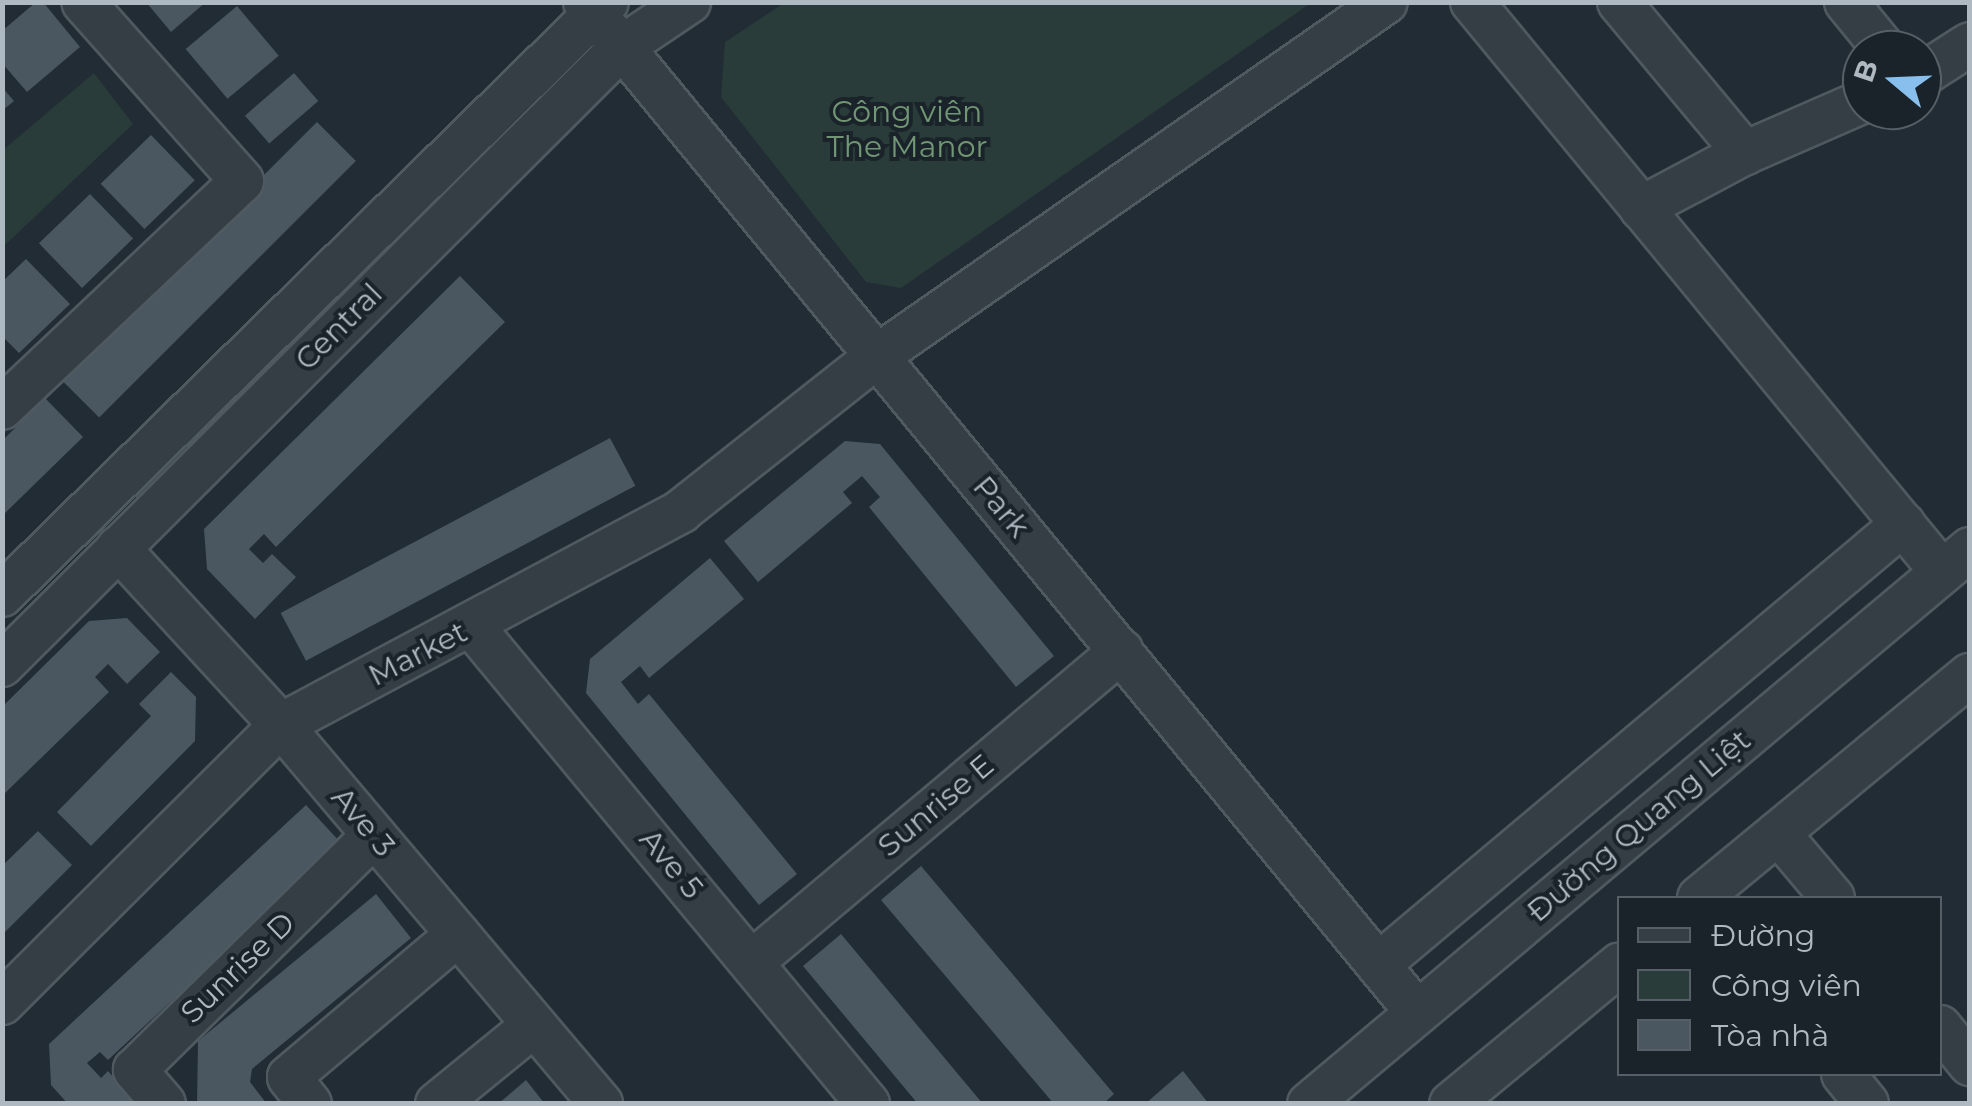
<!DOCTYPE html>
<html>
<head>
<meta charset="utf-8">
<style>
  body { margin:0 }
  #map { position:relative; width:1972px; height:1106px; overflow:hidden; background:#212c34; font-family:Montserrat,sans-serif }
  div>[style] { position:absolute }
  .green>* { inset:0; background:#293c39 }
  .building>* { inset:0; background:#4a5760; transform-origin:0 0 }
  .roads { filter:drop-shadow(2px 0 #4f5960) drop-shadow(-2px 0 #4f5960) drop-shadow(0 2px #4f5960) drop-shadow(0 -2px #4f5960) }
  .minor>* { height:42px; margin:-21px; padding:0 21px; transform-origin:21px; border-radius:21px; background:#353e45 }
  span { translate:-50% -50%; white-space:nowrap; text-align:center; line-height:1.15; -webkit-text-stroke:8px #1a232a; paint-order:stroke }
  .park-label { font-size:30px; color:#709673 }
  .street-label { font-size:30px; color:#afb9c2 }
  .frame { position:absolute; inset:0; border:5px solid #afb9c2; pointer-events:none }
  .legend { position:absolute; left:1617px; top:896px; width:325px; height:180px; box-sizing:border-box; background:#1a232a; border:2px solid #565f67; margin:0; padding:12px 18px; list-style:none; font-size:30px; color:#afb9c2 }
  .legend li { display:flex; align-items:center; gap:20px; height:50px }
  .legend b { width:50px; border:2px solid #565f67 }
  .north { position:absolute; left:1842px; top:30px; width:100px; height:100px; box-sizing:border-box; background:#1a232a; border:2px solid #565f67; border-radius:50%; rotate:289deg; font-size:28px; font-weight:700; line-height:40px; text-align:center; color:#afb9c2 }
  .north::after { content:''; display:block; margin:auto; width:35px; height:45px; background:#89bfed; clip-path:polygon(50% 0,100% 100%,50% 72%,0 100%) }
</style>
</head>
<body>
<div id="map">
  <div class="green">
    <div style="clip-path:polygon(784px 3px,784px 2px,1311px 3px,901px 288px,866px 282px,721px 97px,725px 42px)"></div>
    <div style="clip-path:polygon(94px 73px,133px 124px,3px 247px,3px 150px)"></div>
  </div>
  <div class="building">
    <div style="clip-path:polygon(36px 2px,43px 2px,80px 47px,27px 92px,2px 63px,2px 31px)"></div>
    <div style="clip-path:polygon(146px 2px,206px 2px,171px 32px)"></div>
    <div style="left:237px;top:6px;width:65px;height:67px;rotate:50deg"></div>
    <div style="left:294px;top:73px;width:37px;height:65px;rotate:49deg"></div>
    <div style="clip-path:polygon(2px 87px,14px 101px,2px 111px)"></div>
    <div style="left:317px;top:122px;width:55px;height:363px;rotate:45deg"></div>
    <div style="left:151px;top:135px;width:63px;height:70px;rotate:46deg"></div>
    <div style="left:90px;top:194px;width:62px;height:71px;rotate:46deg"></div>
    <div style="clip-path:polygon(26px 259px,70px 304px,19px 353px,2px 336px,2px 282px)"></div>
    <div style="clip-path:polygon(460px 276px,505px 322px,276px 547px,264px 534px,249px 549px,263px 563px,272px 554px,296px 577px,255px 619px,207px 569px,204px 529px)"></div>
    <div style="clip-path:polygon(45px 398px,83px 437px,2px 516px,2px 441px)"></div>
    <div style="left:610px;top:438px;width:54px;height:373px;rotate:62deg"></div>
    <div style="clip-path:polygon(845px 441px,880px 444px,1054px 656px,1016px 687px,869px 507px,880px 497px,862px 476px,843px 492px,852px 503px,758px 582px,724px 541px)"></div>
    <div style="clip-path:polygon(710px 558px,744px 599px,649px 678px,640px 666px,621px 682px,638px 704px,649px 694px,797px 874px,759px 905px,586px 693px,590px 659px)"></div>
    <div style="clip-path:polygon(127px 618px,160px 652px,127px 684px,108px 664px,95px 677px,109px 692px,2px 796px,2px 707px,89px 621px)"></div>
    <div style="clip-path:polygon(171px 672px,196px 697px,195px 741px,91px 846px,57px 812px,151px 716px,139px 704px)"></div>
    <div style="clip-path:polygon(306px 805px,341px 843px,108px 1060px,100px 1052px,87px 1063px,101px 1078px,108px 1071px,137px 1104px,68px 1104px,51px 1085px,49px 1044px)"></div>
    <div style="clip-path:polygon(38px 831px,72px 865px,2px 935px,2px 866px)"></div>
    <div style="clip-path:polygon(921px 866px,1114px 1094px,1103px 1104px,1054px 1104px,881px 900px)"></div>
    <div style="clip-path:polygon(376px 894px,411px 938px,252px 1069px,250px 1082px,267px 1104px,197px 1104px,198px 1041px)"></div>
    <div style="clip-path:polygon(841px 934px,983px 1104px,918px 1104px,803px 966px)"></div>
    <div style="clip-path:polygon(1183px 1071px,1209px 1104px,1145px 1104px)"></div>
    <div style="clip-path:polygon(526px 1080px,545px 1104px,498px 1104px)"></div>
  </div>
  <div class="roads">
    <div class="minor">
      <div style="left:585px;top:2px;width:1309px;rotate:50.52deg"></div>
      <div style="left:1472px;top:2px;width:739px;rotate:50.49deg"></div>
      <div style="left:1619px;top:2px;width:197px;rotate:50.2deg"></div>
      <div style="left:1846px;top:2px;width:62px;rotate:50.9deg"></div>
      <div style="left:1922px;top:75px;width:57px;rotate:-32.9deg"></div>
      <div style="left:1641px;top:208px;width:118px;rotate:-27.9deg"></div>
      <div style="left:1745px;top:153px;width:128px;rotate:-23.6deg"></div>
      <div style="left:2px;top:408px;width:330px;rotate:-43.4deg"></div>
      <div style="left:242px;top:181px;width:239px;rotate:-131.6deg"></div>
      <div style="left:118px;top:548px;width:241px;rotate:47.4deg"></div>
      <div style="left:281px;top:725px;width:496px;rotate:49.8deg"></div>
      <div style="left:2px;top:595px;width:847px;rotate:-44.43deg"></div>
      <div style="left:472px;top:626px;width:621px;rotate:50.36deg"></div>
      <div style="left:2px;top:665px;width:875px;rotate:-44.91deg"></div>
      <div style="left:622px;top:47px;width:81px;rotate:-33.9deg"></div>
      <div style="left:1778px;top:833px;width:85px;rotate:49.8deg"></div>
      <div style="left:1699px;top:898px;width:351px;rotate:-39.5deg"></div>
      <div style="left:752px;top:962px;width:483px;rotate:-40.1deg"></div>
      <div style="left:1378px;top:965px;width:686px;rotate:-40.03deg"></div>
      <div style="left:2px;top:1003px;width:394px;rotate:-44.9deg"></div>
      <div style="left:281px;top:725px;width:454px;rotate:-28.1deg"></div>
      <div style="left:681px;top:511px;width:248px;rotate:-38.3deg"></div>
      <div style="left:876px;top:357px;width:621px;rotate:-34.84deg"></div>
      <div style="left:1940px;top:1027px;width:48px;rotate:51deg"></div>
      <div style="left:1843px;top:1074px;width:38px;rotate:51deg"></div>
      <div style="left:164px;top:1104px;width:45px;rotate:-130.5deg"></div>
      <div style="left:135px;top:1070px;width:335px;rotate:-44.5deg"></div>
      <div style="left:310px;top:1104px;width:34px;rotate:-128deg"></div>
      <div style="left:289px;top:1077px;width:221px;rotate:-40.2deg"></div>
      <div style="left:437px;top:1104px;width:125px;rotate:-39.2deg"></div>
      <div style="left:1309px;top:1104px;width:863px;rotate:-40.02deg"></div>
      <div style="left:1451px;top:1104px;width:219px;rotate:-39.6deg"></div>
    </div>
  </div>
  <div class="park-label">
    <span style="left:907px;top:129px">Công viên<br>The Manor</span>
  </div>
  <div class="street-label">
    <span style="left:339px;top:327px;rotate:-45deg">Central</span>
    <span style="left:1001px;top:507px;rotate:50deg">Park</span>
    <span style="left:418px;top:654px;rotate:-27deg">Market</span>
    <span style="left:936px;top:806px;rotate:-40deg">Sunrise E</span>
    <span style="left:363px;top:822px;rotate:50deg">Ave 3</span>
    <span style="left:1639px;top:826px;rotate:-40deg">Đường Quang Liệt</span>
    <span style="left:671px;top:864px;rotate:50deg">Ave 5</span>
    <span style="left:238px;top:968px;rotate:-44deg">Sunrise D</span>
  </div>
  <div class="frame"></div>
  <ul class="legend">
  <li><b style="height:12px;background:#353e45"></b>Đường</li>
  <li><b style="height:28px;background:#293c39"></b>Công viên</li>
  <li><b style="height:28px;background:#4a5760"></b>Tòa nhà</li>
  </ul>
  <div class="north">B</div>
</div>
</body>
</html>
